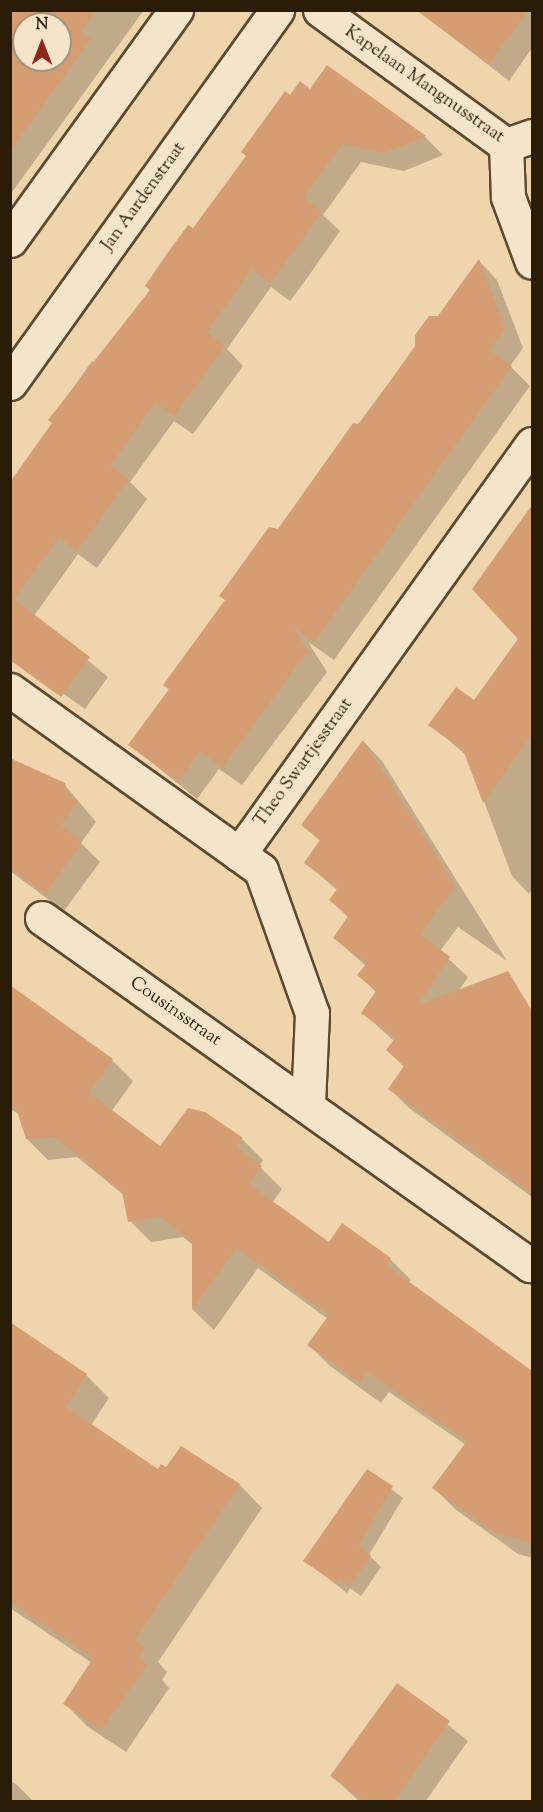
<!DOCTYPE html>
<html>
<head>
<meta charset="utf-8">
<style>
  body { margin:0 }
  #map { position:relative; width:543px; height:1812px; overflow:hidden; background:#f0d5ac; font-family:"Sorts Mill Goudy",serif }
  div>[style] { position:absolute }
  .shadow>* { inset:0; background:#0003 }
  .building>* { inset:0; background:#d59d71 }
  .roads { filter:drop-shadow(2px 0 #5c4a30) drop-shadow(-2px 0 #5c4a30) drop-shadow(0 2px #5c4a30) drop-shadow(0 -2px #5c4a30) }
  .street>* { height:33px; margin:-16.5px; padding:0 16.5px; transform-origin:16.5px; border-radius:16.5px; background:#f5e4c9 }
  span { translate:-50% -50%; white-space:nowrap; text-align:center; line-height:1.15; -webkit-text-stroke:4.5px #f5e4c9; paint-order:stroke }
  .street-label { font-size:18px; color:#2a1c06 }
  .frame { position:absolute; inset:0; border:12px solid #2a1c06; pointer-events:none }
  .north { position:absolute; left:12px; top:12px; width:60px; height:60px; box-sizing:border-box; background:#f5e4c9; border:2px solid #a4947b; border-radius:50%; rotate:0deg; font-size:16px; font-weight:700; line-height:24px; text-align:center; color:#2a1c06 }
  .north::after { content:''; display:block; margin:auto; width:21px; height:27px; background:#8f2418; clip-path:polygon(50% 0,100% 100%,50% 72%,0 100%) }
</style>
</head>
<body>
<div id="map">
  <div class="shadow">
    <div style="clip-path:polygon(evenodd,10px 10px,144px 10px,10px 195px,10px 10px,24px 24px,60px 24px,60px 60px,24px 60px,24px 24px)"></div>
    <div style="clip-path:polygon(417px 10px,532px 10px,532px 48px,509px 81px)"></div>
    <div style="clip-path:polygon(328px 67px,425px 137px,443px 155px,404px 171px,361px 162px,323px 215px,340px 231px,305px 281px,290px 301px,271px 287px,227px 349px,243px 366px,193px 434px,174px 421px,130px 482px,147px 499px,97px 568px,78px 554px,34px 616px,108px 677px,85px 709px,10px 656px,10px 485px,54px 423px,50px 420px,92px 361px,97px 364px,290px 97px,311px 91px)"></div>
    <div style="clip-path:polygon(479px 261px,497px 280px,523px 348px,510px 366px,530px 386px,334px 660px,308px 642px,327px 672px,242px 785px,219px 769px,197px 799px,130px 745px,170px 691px,165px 685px)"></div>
    <div style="clip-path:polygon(524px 520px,532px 528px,532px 889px,529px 894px,512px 876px,467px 756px,430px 724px,474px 702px,520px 639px)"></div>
    <div style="clip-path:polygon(364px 742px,382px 761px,507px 961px,458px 927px,440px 951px,468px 977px,458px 992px,504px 1000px,532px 1045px,532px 1197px,409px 1108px,390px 1089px,405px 1068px,387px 1050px,394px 1041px,363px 1013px,377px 993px,359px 975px,366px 966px,334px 938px,349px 918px,331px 900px,338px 891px,306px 863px,321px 842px,303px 825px)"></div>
    <div style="clip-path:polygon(10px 759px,64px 784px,96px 822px,81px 843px,100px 862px,64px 911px,10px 871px)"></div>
    <div style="clip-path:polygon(10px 987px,112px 1060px,133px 1081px,111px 1112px,160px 1149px,242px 1139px,263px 1160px,259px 1166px,282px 1189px,272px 1203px,329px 1244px,390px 1259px,411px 1280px,409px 1283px,532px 1373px,532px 1558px,518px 1554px,455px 1509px,434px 1488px,466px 1445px,389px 1392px,381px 1403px,330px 1366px,309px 1345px,328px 1319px,258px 1268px,214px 1330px,193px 1310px,193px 1245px,183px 1237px,151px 1242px,130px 1221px,125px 1196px,77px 1157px,48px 1160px,27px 1139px,20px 1115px,10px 1109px)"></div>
    <div style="clip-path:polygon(10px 1324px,86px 1375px,109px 1398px,91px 1425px,159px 1471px,166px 1469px,181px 1448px,240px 1485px,262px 1508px,158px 1662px,167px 1672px,162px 1680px,169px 1688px,126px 1752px,88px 1727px,65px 1704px,92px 1663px,10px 1608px)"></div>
    <div style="clip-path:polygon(368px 1471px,403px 1498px,369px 1555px,381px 1567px,361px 1596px,350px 1588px,347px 1593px,305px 1561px)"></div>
    <div style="clip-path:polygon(398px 1685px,468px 1741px,425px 1802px,360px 1802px,332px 1776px)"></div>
    <div style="clip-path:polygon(10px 1780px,17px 1785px,34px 1802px,10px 1802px)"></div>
  </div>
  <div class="building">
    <div style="clip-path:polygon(evenodd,10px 10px,96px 10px,80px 32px,91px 39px,10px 151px,10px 10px,24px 24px,60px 24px,60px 60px,24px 60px,24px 24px)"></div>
    <div style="clip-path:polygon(416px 10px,528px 10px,489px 64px)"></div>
    <div style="clip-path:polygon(327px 65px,426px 136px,384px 153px,342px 144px,303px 198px,322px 211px,286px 262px,270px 283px,252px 269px,207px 332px,225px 346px,174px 416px,155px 403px,110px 466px,129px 479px,77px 551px,59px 537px,14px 599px,90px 657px,61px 697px,10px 660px,10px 482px,52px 423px,48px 420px,150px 290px,145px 286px,166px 255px,188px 225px,193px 228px,246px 156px,241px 152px,285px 91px,290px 95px,300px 81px,310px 89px)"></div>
    <div style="clip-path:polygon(479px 259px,505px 328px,489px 350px,512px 366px,314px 642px,293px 627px,312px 657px,306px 653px,222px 768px,200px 751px,178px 781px,128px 745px,169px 689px,163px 685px,225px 600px,219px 596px,269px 527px,278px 529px,353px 423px,360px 424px,415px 346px,415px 335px,429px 316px,438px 316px)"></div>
    <div style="clip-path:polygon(532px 505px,532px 734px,483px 803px,463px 750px,428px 725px,456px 687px,474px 700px,518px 639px,472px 589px)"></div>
    <div style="clip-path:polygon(363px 740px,455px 886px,421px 934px,450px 957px,418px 1005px,508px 971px,532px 1011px,532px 1193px,388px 1089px,404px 1066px,386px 1050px,395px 1038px,361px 1013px,376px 991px,357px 975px,367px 963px,333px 938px,348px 916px,329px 900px,338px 888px,304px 863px,320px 840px,301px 825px)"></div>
    <div style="clip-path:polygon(10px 758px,65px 783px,67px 794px,78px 802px,61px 825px,82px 842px,45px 894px,10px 869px)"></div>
    <div style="clip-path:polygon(10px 985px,113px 1059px,89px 1093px,160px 1146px,188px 1108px,205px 1112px,243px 1138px,236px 1147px,262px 1166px,249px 1184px,329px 1242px,342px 1223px,391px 1258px,386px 1265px,532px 1371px,532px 1543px,495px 1533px,432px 1488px,467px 1441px,367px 1372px,360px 1383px,307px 1345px,329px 1315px,236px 1248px,192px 1310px,192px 1242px,160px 1216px,128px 1222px,122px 1192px,55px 1137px,26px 1139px,16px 1108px,10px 1104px)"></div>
    <div style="clip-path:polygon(10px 1322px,87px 1374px,66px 1407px,158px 1469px,161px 1464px,166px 1467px,181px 1446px,240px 1484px,135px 1640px,146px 1648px,139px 1658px,147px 1664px,102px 1730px,63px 1704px,93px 1658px,10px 1602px)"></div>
    <div style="clip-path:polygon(367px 1469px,393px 1486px,358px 1546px,371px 1555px,350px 1586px,338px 1578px,336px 1583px,303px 1561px)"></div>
    <div style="clip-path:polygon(397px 1683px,450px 1721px,393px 1802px,365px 1802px,330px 1776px)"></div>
  </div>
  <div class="roads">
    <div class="street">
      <div style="left:320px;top:10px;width:230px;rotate:36deg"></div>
      <div style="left:506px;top:145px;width:28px;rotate:-19deg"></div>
      <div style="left:506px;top:145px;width:52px;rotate:87.8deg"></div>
      <div style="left:508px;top:197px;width:69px;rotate:69.7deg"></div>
      <div style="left:10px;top:240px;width:284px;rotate:-54.2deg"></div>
      <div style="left:10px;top:383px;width:459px;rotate:-54.4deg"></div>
      <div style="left:10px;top:690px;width:282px;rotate:35.6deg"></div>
      <div style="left:239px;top:854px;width:504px;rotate:-54.45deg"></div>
      <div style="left:239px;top:854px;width:27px;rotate:36deg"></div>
      <div style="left:261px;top:870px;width:152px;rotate:70.4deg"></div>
      <div style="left:312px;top:1013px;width:93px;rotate:92.5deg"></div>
      <div style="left:42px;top:918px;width:599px;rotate:35.42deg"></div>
      <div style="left:530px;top:1265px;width:4px;rotate:-56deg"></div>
    </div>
  </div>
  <div class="street-label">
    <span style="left:424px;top:85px;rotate:35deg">Kapelaan Mangnusstraat</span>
    <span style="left:144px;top:197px;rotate:-54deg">Jan Aardenstraat</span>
    <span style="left:304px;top:763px;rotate:-54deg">Theo Swartjesstraat</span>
    <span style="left:175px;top:1012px;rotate:35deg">Cousinsstraat</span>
  </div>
  <div class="frame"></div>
  <div class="north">N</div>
</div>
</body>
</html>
